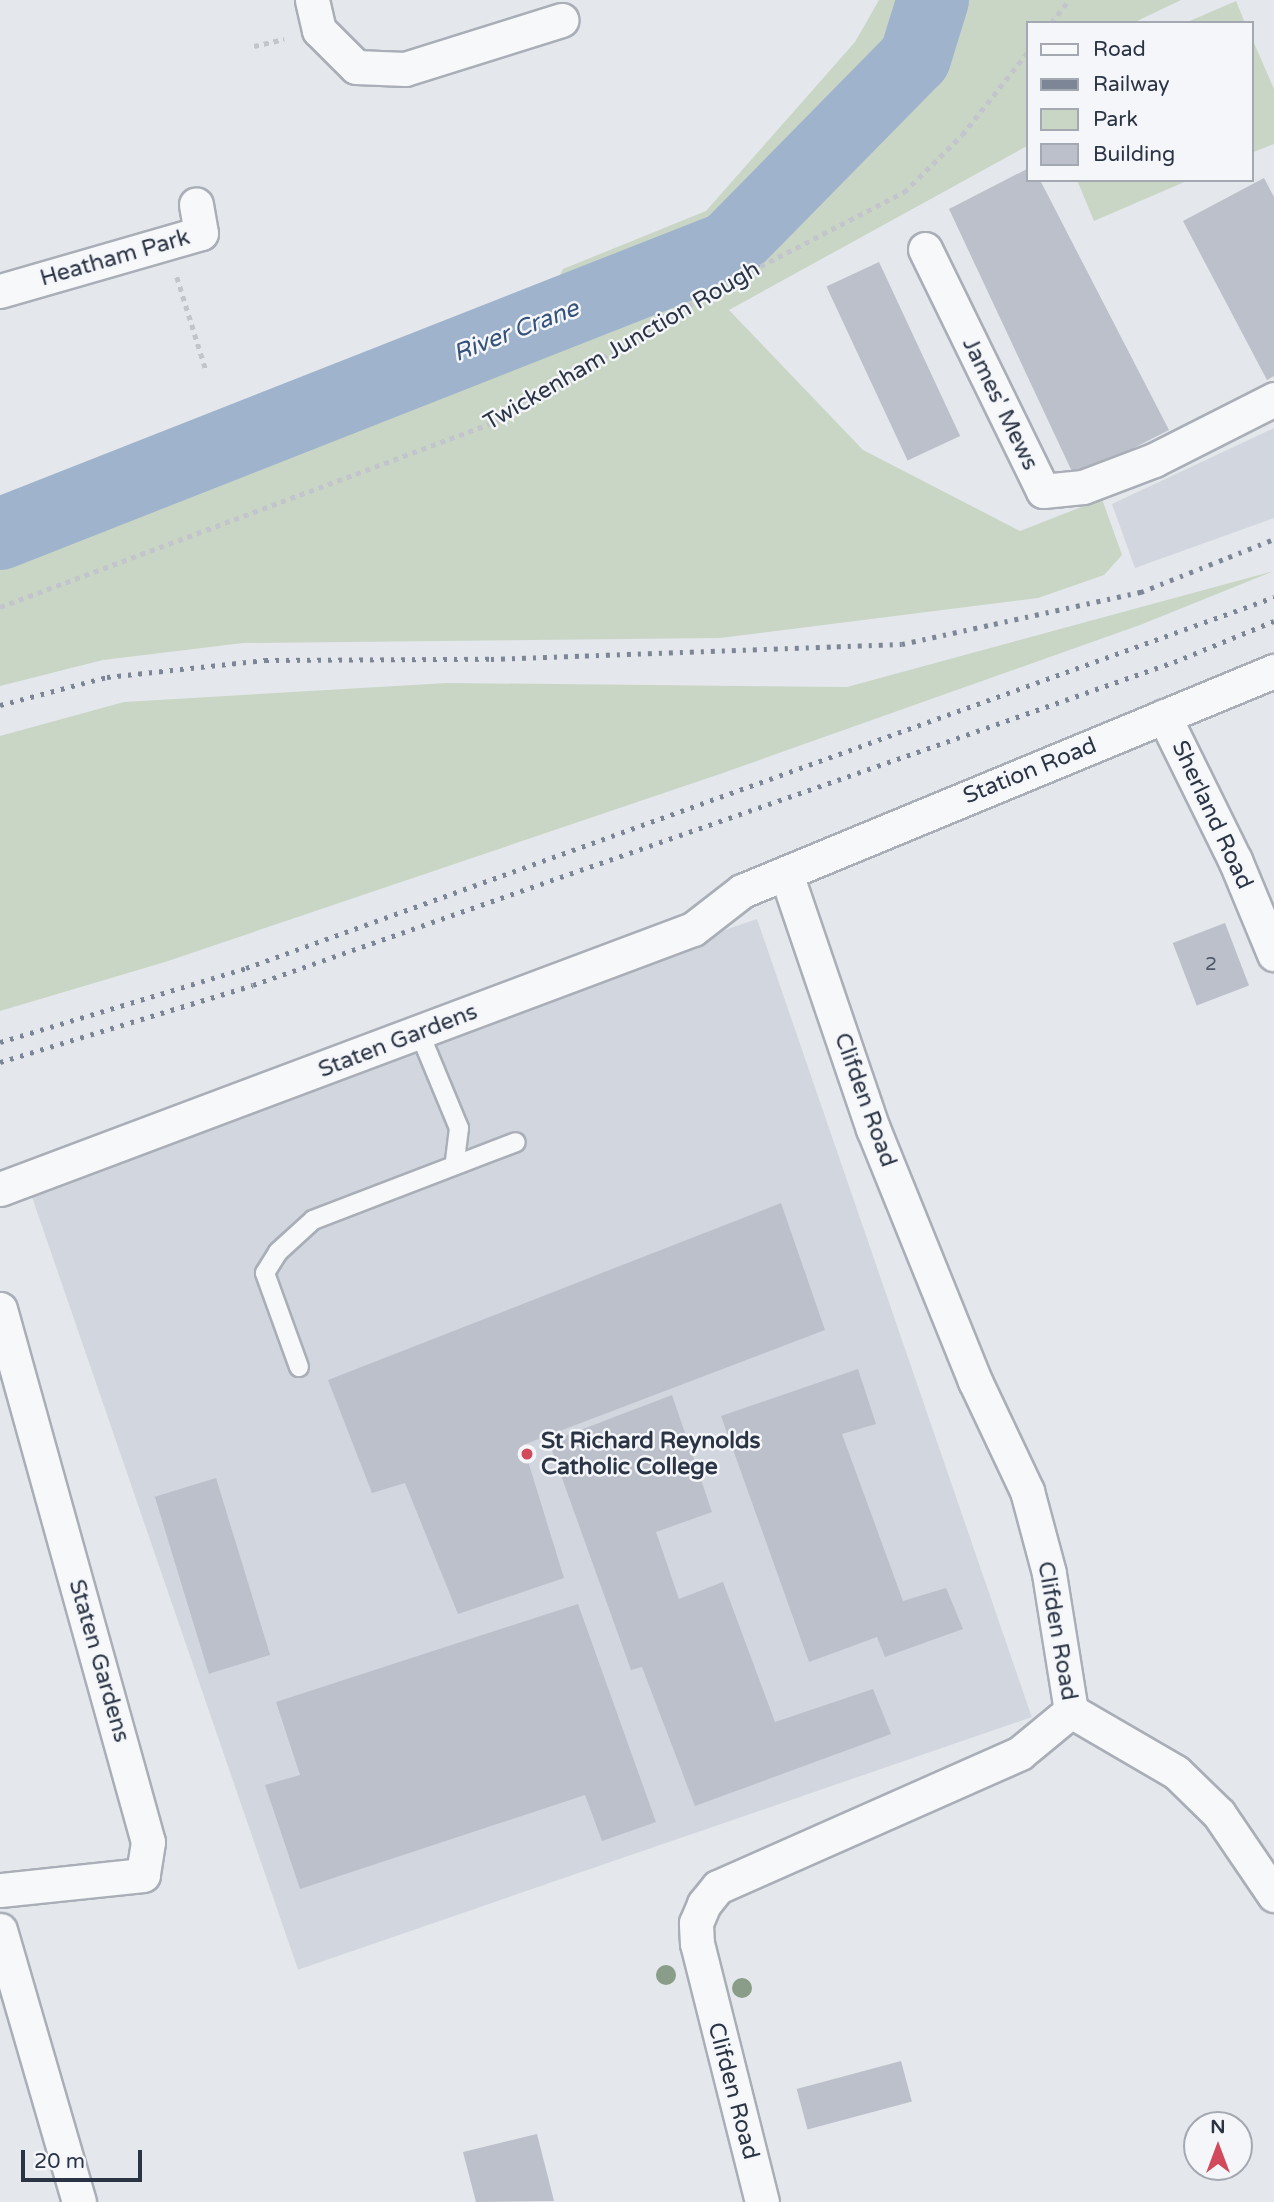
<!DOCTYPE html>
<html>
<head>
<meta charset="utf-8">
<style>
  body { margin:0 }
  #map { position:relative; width:1274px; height:2202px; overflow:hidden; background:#e4e7ec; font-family:"Varela Round",sans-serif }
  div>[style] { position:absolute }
  .built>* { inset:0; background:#d2d6de; transform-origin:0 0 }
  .green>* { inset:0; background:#c9d6c5 }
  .river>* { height:72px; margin:-36px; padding:0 36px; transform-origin:36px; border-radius:36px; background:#9fb4cc }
  .building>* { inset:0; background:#bbc0ca; transform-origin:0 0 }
  .path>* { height:4.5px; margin-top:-2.25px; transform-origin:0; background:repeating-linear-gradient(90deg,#c2c5cb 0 5px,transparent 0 10px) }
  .roads { filter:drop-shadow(2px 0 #a9aeb7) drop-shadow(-2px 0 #a9aeb7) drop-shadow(0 2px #a9aeb7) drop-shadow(0 -2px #a9aeb7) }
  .service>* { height:18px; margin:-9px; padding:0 9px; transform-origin:9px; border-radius:9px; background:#f7f8fa }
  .minor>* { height:33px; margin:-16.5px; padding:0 16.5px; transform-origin:16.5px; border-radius:16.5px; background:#f7f8fa }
  .rail>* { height:5px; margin-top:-2.5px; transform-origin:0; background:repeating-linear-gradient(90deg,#7d8696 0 3.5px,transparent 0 10.5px) }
  .trees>* { width:20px; height:20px; margin:-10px; border-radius:50%; background:#899d89 }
  .dots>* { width:19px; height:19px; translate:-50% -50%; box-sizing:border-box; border:4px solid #f4f6f9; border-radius:50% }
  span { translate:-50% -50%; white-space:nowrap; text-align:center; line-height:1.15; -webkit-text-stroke:5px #f4f6f9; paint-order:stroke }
  .number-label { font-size:19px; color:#4f5766 }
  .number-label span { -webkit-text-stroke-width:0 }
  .street-label { font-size:23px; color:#2b3445 }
  .poi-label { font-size:23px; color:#2b3445; font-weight:700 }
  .left { translate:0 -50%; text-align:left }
  .water-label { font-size:24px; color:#34527a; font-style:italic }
  .legend { position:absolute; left:1026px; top:21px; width:228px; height:161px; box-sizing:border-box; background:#f4f6f9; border:2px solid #a4a8b1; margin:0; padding:9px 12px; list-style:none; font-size:21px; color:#2b3445 }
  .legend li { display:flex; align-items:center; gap:14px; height:35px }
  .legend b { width:35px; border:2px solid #a4a8b1 }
  .north { position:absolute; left:1183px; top:2111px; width:70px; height:70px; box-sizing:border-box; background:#f4f6f9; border:2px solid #a4a8b1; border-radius:50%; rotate:0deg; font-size:19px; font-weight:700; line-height:28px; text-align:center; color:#2b3445 }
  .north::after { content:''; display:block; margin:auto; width:24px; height:32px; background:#d1495b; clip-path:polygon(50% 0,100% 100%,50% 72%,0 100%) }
  .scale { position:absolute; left:21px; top:2150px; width:121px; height:32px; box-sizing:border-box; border:4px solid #2b3445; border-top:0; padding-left:9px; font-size:21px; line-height:24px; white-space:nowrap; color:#2b3445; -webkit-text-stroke:5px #f4f6f9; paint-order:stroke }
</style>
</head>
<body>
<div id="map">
  <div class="built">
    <div style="clip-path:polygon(1274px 428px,1274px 518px,1135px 568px,1112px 504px)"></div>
    <div style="left:757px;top:919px;width:844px;height:776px;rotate:71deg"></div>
  </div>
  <div class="green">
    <div style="clip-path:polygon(879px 0,1181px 0,1133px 23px,1027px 23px,1027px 146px,729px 310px,863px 450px,1020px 531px,1102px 499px,1122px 555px,1104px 575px,1038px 598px,720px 638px,243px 643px,103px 660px,0 686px,0 549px,529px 335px,563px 269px,706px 211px,855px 42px)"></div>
    <div style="clip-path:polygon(1236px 1px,1245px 23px,1185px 23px)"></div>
    <div style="clip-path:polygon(1251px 36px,1274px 89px,1274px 144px,1251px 153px)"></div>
    <div style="clip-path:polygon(1077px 180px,1189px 180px,1094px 221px)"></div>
    <div style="clip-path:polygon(1274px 571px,1140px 625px,720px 774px,165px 962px,0 1011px,0 736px,124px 702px,447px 683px,847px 687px)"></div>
  </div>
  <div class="river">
    <div style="left:0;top:534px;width:783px;rotate:-21.49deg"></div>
    <div style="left:729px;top:247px;width:265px;rotate:-45.5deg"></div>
    <div style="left:915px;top:58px;width:61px;rotate:-72.8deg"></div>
  </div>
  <div class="building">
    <div style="clip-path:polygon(1027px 169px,1027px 180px,1040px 180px,1169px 430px,1075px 478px,949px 209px)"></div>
    <div style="clip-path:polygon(1264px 178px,1274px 197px,1274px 376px,1267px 380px,1183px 221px)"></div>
    <div style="left:879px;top:262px;width:192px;height:58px;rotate:65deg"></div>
    <div style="left:1225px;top:923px;width:67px;height:56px;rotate:69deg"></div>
    <div style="clip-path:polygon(781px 1203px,825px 1330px,523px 1445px,564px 1578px,458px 1614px,405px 1483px,372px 1493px,328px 1380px)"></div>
    <div style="clip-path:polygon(858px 1369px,876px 1424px,842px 1434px,903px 1601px,946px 1588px,963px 1629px,885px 1657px,877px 1637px,809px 1662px,721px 1416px)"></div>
    <div style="clip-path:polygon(672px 1395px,712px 1512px,656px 1532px,679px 1599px,723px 1582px,775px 1722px,873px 1689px,891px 1734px,695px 1806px,642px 1667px,631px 1670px,549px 1442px)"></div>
    <div style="left:216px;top:1478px;width:185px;height:64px;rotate:73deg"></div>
    <div style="clip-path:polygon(578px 1604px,656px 1822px,602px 1841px,585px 1795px,300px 1889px,265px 1785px,300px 1775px,276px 1702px)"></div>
    <div style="left:901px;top:2061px;width:42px;height:108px;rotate:75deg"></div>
    <div style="clip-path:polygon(537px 2134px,554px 2201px,476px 2202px,463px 2152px)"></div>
  </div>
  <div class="path">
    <div style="left:1051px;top:23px;width:29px;rotate:-52deg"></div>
    <div style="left:254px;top:46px;width:31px;rotate:-13deg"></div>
    <div style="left:177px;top:277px;width:97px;rotate:72.7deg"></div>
    <div style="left:0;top:607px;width:534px;rotate:-20.51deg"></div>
    <div style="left:500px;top:420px;width:242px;rotate:-31.3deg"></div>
    <div style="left:707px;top:294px;width:222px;rotate:-27.4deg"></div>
    <div style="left:904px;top:192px;width:81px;rotate:-44.5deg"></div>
    <div style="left:962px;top:135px;width:105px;rotate:-51.6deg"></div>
  </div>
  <div class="roads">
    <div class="service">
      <div style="left:420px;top:1034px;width:102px;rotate:67.5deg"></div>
      <div style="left:459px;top:1128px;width:34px;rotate:97deg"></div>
      <div style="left:299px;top:1367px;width:100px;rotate:-109.9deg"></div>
      <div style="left:265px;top:1273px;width:25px;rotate:-58deg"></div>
      <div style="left:278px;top:1252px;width:47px;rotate:-42.4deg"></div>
      <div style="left:313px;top:1220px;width:217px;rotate:-21deg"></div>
    </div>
    <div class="minor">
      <div style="left:312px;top:0;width:31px;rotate:77deg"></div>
      <div style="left:319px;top:30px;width:52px;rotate:45deg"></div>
      <div style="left:356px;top:67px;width:49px;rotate:2.3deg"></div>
      <div style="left:405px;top:69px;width:164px;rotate:-17.4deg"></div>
      <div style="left:925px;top:249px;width:269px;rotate:64deg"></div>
      <div style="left:1043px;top:491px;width:40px;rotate:-5.7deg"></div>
      <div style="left:1083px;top:487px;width:76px;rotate:-20.8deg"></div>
      <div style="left:1154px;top:460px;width:135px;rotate:-26.9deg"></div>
      <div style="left:0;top:291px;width:209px;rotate:-16.1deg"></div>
      <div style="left:201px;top:233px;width:29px;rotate:-100deg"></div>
      <div style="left:1164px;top:716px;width:161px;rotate:63.8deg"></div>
      <div style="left:1235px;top:860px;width:102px;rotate:67.5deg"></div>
      <div style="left:0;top:1189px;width:740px;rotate:-20.57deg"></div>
      <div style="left:693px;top:929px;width:62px;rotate:-37.8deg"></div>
      <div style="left:742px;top:891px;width:576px;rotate:-22.47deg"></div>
      <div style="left:0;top:1309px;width:553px;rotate:74.48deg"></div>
      <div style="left:148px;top:1842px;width:33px;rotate:99deg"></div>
      <div style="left:143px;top:1875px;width:144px;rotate:174deg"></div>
      <div style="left:1071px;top:1711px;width:121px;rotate:30.2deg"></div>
      <div style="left:1176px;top:1772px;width:60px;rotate:44.3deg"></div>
      <div style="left:1219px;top:1814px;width:98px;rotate:55.8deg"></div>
      <div style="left:0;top:1930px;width:283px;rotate:73.8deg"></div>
      <div style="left:762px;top:2202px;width:266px;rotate:-104.1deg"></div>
      <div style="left:697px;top:1944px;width:21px;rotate:-93deg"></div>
      <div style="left:696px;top:1923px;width:21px;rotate:-67deg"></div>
      <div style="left:704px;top:1904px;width:22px;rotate:-51deg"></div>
      <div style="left:718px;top:1887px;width:330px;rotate:-23.9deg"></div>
      <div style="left:1020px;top:1753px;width:66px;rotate:-39.5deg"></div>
      <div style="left:1071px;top:1711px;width:140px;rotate:-99.1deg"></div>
      <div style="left:1049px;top:1573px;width:85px;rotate:-105deg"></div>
      <div style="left:1027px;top:1491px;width:122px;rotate:-115.3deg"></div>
      <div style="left:975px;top:1381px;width:272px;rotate:-112deg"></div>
      <div style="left:873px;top:1129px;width:270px;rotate:-108.8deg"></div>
    </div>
  </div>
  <div class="rail">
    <div style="left:0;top:705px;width:111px;rotate:-14.7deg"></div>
    <div style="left:107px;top:677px;width:159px;rotate:-6.1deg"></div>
    <div style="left:265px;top:660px;width:226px;rotate:-0.3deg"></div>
    <div style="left:491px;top:659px;width:411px;rotate:-2.1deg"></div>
    <div style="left:902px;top:644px;width:245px;rotate:-12.3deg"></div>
    <div style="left:1141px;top:592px;width:143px;rotate:-21.7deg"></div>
    <div style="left:0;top:1042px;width:257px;rotate:-16.7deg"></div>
    <div style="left:246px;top:968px;width:1093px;rotate:-19.84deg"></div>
    <div style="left:0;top:1062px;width:264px;rotate:-16.9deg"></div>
    <div style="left:253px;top:985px;width:976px;rotate:-19.33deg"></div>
    <div style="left:1174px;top:662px;width:108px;rotate:-22.3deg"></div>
  </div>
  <div class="trees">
    <div style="left:666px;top:1975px"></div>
    <div style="left:742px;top:1988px"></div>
  </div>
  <div class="dots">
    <div style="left:527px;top:1454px;background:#d1495b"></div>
  </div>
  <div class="number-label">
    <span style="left:1211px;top:965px">2</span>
  </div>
  <div class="street-label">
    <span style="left:115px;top:258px;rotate:-16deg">Heatham Park</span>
    <span style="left:622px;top:346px;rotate:-30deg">Twickenham Junction Rough</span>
    <span style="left:1000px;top:404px;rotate:64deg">James' Mews</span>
    <span style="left:1030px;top:771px;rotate:-22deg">Station Road</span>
    <span style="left:1212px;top:815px;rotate:65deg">Sherland Road</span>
    <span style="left:398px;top:1041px;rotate:-21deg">Staten Gardens</span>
    <span style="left:865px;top:1100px;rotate:70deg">Clifden Road</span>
    <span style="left:1057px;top:1631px;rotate:80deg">Clifden Road</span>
    <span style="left:99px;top:1661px;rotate:74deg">Staten Gardens</span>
    <span style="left:733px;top:2091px;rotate:75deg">Clifden Road</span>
  </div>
  <div class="poi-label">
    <span class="left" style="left:541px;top:1454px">St Richard Reynolds<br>Catholic College</span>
  </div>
  <div class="water-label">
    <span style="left:516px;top:331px;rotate:-21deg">River Crane</span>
  </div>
  <ul class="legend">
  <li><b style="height:9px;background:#f7f8fa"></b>Road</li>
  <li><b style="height:9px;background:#7d8696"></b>Railway</li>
  <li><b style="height:19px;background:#c9d6c5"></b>Park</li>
  <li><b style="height:19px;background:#bbc0ca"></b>Building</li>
  </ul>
  <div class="north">N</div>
  <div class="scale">20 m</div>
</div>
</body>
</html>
